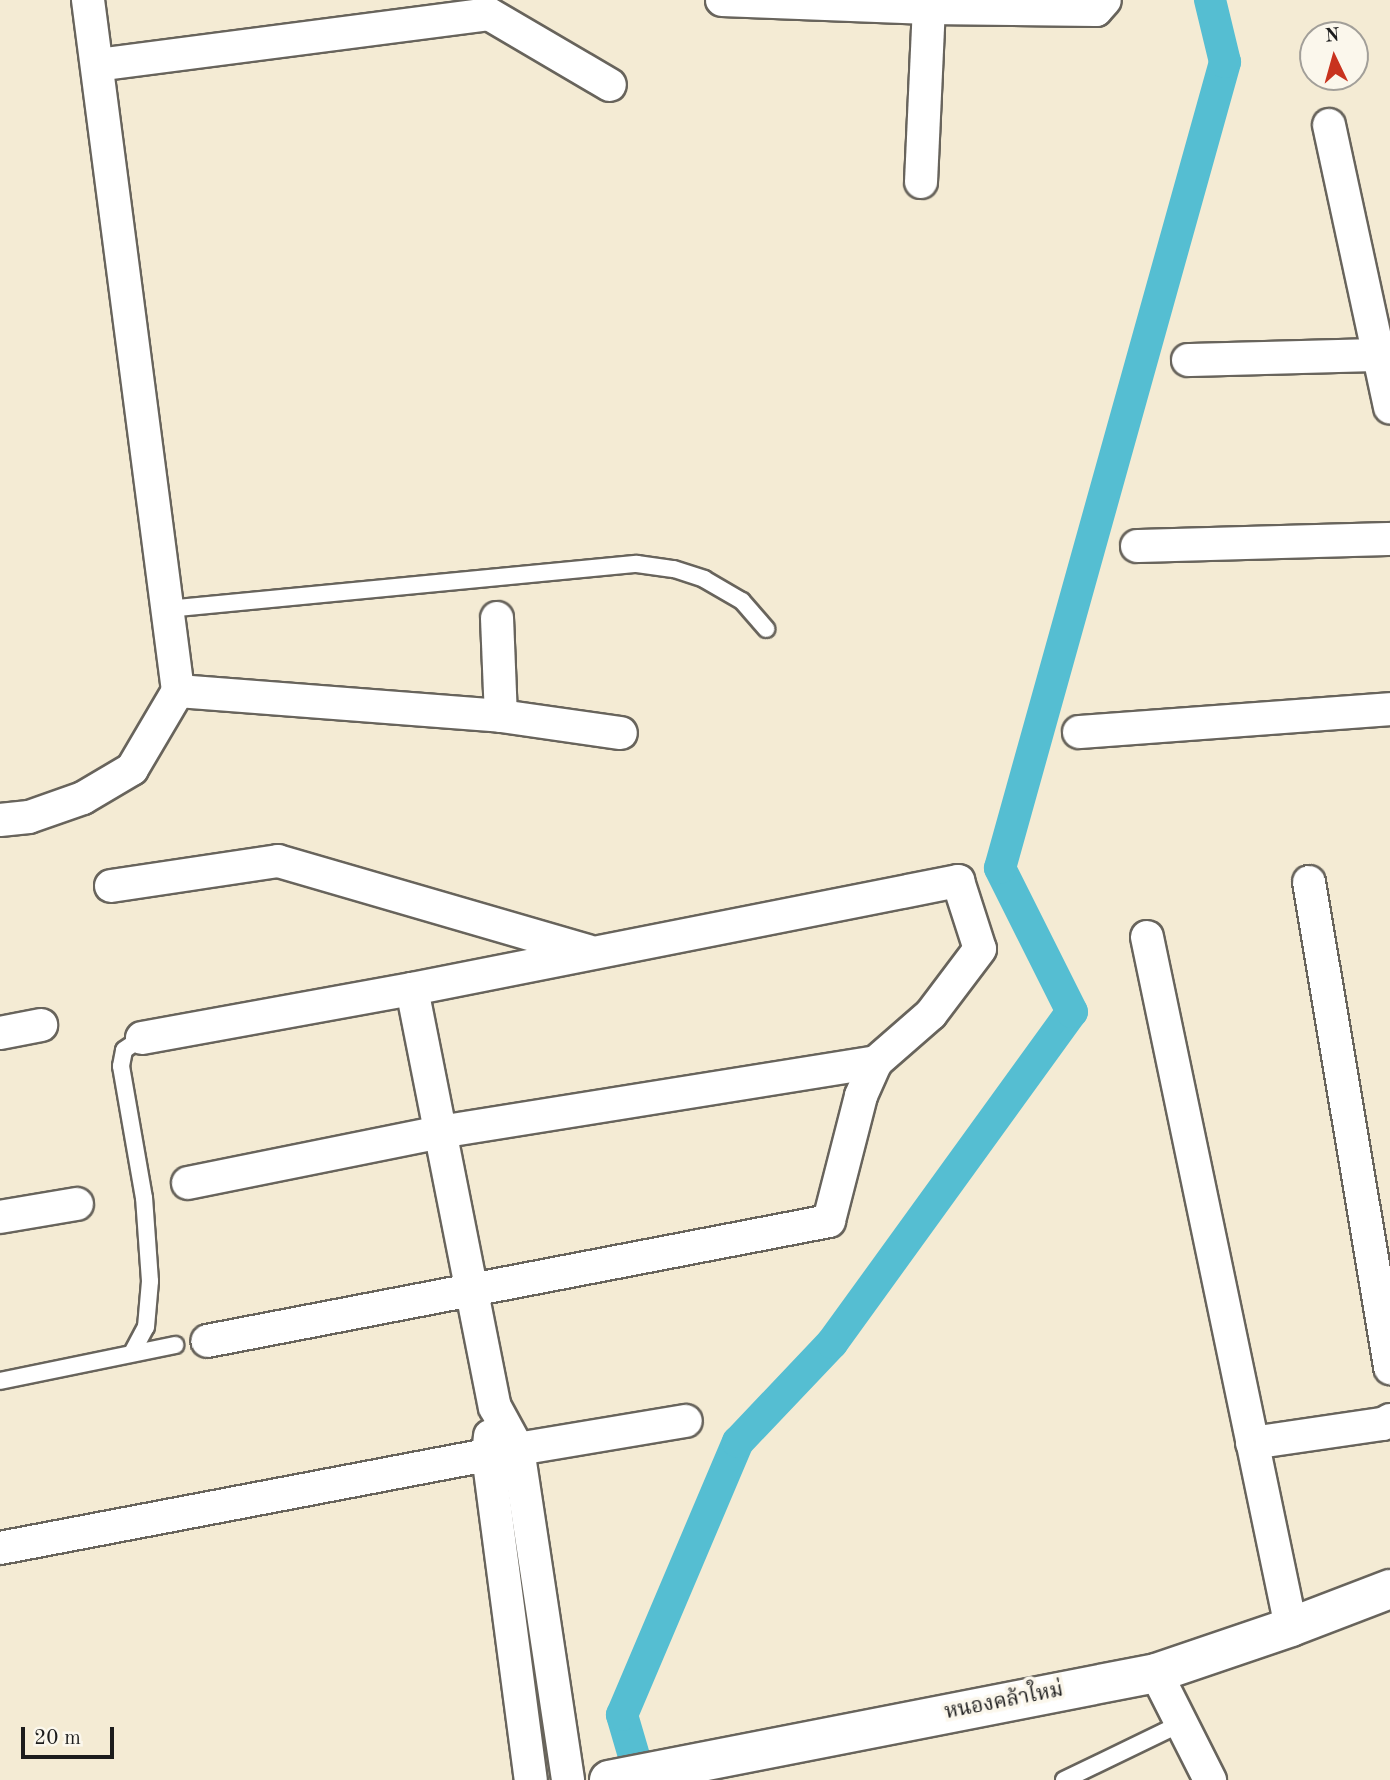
<!DOCTYPE html>
<html>
<head>
<meta charset="utf-8">
<style>
  body { margin:0 }
  #map { position:relative; width:1390px; height:1780px; overflow:hidden; background:#f4ebd4; font-family:"Old Standard TT","Noto Serif Thai",serif }
  div>[style] { position:absolute }
  .canal>* { height:32px; margin:-16px; padding:0 16px; transform-origin:16px; border-radius:16px; background:#55bed2 }
  .roads { filter:drop-shadow(2px 0 #68645c) drop-shadow(-2px 0 #68645c) drop-shadow(0 2px #68645c) drop-shadow(0 -2px #68645c) }
  .service>* { height:16px; margin:-8px; padding:0 8px; transform-origin:8px; border-radius:8px; background:#fff }
  .minor>* { height:32px; margin:-16px; padding:0 16px; transform-origin:16px; border-radius:16px; background:#fff }
  .tertiary>* { height:38px; margin:-19px; padding:0 19px; transform-origin:19px; border-radius:19px; background:#fff }
  span { translate:-50% -50%; white-space:nowrap; text-align:center; line-height:1.15; -webkit-text-stroke:7px #fbf7ec; paint-order:stroke }
  .street-label { font-size:21px; color:#1c1c1c }
  .north { position:absolute; left:1299px; top:21px; width:70px; height:70px; box-sizing:border-box; background:#fbf7ec; border:2px solid #a29f99; border-radius:50%; rotate:355deg; font-size:19px; font-weight:700; line-height:28px; text-align:center; color:#1c1c1c }
  .north::after { content:''; display:block; margin:auto; width:24px; height:32px; background:#c8321e; clip-path:polygon(50% 0,100% 100%,50% 72%,0 100%) }
  .scale { position:absolute; left:21px; top:1727px; width:93px; height:32px; box-sizing:border-box; border:4px solid #1c1c1c; border-top:0; padding-left:9px; font-size:21px; line-height:24px; white-space:nowrap; color:#1c1c1c; -webkit-text-stroke:5px #fbf7ec; paint-order:stroke }
</style>
</head>
<body>
<div id="map">
  <div class="canal">
    <div style="left:641px;top:1780px;width:68px;rotate:-106.3deg"></div>
    <div style="left:622px;top:1715px;width:297px;rotate:-67deg"></div>
    <div style="left:738px;top:1442px;width:137px;rotate:-46.5deg"></div>
    <div style="left:832px;top:1343px;width:409px;rotate:-54.1deg"></div>
    <div style="left:1072px;top:1012px;width:161px;rotate:-116.6deg"></div>
    <div style="left:1000px;top:868px;width:837px;rotate:-74.4deg"></div>
    <div style="left:1225px;top:62px;width:64px;rotate:-103.6deg"></div>
  </div>
  <div class="roads">
    <div class="service">
      <div style="left:167px;top:609px;width:472px;rotate:-5.5deg"></div>
      <div style="left:637px;top:564px;width:37px;rotate:8deg"></div>
      <div style="left:674px;top:569px;width:32px;rotate:18deg"></div>
      <div style="left:704px;top:579px;width:44px;rotate:30.1deg"></div>
      <div style="left:742px;top:601px;width:37px;rotate:49deg"></div>
      <div style="left:132px;top:1353px;width:30px;rotate:-62deg"></div>
      <div style="left:146px;top:1327px;width:46px;rotate:-85deg"></div>
      <div style="left:150px;top:1281px;width:83px;rotate:-94.1deg"></div>
      <div style="left:144px;top:1198px;width:134px;rotate:-99.9deg"></div>
      <div style="left:121px;top:1066px;width:16px;rotate:-79deg"></div>
      <div style="left:124px;top:1050px;width:22px;rotate:-34deg"></div>
      <div style="left:0;top:1381px;width:179px;rotate:-11.6deg"></div>
      <div style="left:1064px;top:1780px;width:131px;rotate:-25.8deg"></div>
    </div>
    <div class="minor">
      <div style="left:722px;top:0;width:207px;rotate:2.2deg"></div>
      <div style="left:929px;top:8px;width:167px;rotate:0.7deg"></div>
      <div style="left:1096px;top:10px;width:13px;rotate:-48deg"></div>
      <div style="left:97px;top:65px;width:395px;rotate:-7.4deg"></div>
      <div style="left:489px;top:14px;width:140px;rotate:30.4deg"></div>
      <div style="left:1329px;top:125px;width:289px;rotate:77.8deg"></div>
      <div style="left:921px;top:182px;width:174px;rotate:-87.4deg"></div>
      <div style="left:1188px;top:360px;width:190px;rotate:-1.5deg"></div>
      <div style="left:1137px;top:546px;width:253px;rotate:-1.6deg"></div>
      <div style="left:497px;top:618px;width:98px;rotate:87.7deg"></div>
      <div style="left:178px;top:691px;width:324px;rotate:4.4deg"></div>
      <div style="left:501px;top:716px;width:121px;rotate:8.1deg"></div>
      <div style="left:1079px;top:732px;width:312px;rotate:-4.2deg"></div>
      <div style="left:0;top:820px;width:29px;rotate:-6deg"></div>
      <div style="left:29px;top:817px;width:57px;rotate:-19.4deg"></div>
      <div style="left:83px;top:798px;width:57px;rotate:-30.6deg"></div>
      <div style="left:132px;top:769px;width:91px;rotate:-59.5deg"></div>
      <div style="left:178px;top:691px;width:697px;rotate:-97.42deg"></div>
      <div style="left:1309px;top:882px;width:493px;rotate:80.5deg"></div>
      <div style="left:111px;top:886px;width:169px;rotate:-8.5deg"></div>
      <div style="left:278px;top:861px;width:323px;rotate:16.2deg"></div>
      <div style="left:1147px;top:937px;width:705px;rotate:78.21deg"></div>
      <div style="left:412px;top:989px;width:426px;rotate:78.8deg"></div>
      <div style="left:495px;top:1407px;width:48px;rotate:61.3deg"></div>
      <div style="left:518px;top:1449px;width:335px;rotate:81.4deg"></div>
      <div style="left:0;top:1033px;width:42px;rotate:-11deg"></div>
      <div style="left:142px;top:1038px;width:274px;rotate:-10.3deg"></div>
      <div style="left:412px;top:989px;width:557px;rotate:-11.19deg"></div>
      <div style="left:958px;top:881px;width:71px;rotate:72.1deg"></div>
      <div style="left:980px;top:949px;width:81px;rotate:127deg"></div>
      <div style="left:931px;top:1014px;width:73px;rotate:138.9deg"></div>
      <div style="left:876px;top:1062px;width:37px;rotate:114deg"></div>
      <div style="left:861px;top:1096px;width:129px;rotate:104.4deg"></div>
      <div style="left:829px;top:1221px;width:633px;rotate:169.08deg"></div>
      <div style="left:188px;top:1183px;width:257px;rotate:-11.4deg"></div>
      <div style="left:440px;top:1132px;width:442px;rotate:-9.1deg"></div>
      <div style="left:0;top:1217px;width:78px;rotate:-9.6deg"></div>
      <div style="left:490px;top:1436px;width:19px;rotate:96deg"></div>
      <div style="left:488px;top:1455px;width:328px;rotate:82.5deg"></div>
      <div style="left:1252px;top:1443px;width:132px;rotate:-8.3deg"></div>
      <div style="left:1383px;top:1424px;width:8px;rotate:-30deg"></div>
      <div style="left:0;top:1548px;width:527px;rotate:-10.82deg"></div>
      <div style="left:518px;top:1449px;width:170px;rotate:-9.5deg"></div>
      <div style="left:1156px;top:1673px;width:120px;rotate:63.2deg"></div>
    </div>
    <div class="tertiary">
      <div style="left:609px;top:1780px;width:557px;rotate:-11.07deg"></div>
      <div style="left:1156px;top:1673px;width:143px;rotate:-18.8deg"></div>
      <div style="left:1291px;top:1627px;width:106px;rotate:-21deg"></div>
    </div>
  </div>
  <div class="street-label">
    <span style="left:1004px;top:1702px;rotate:-11deg">หนองคล้าใหม่</span>
  </div>
  <div class="north">N</div>
  <div class="scale">20 m</div>
</div>
</body>
</html>
